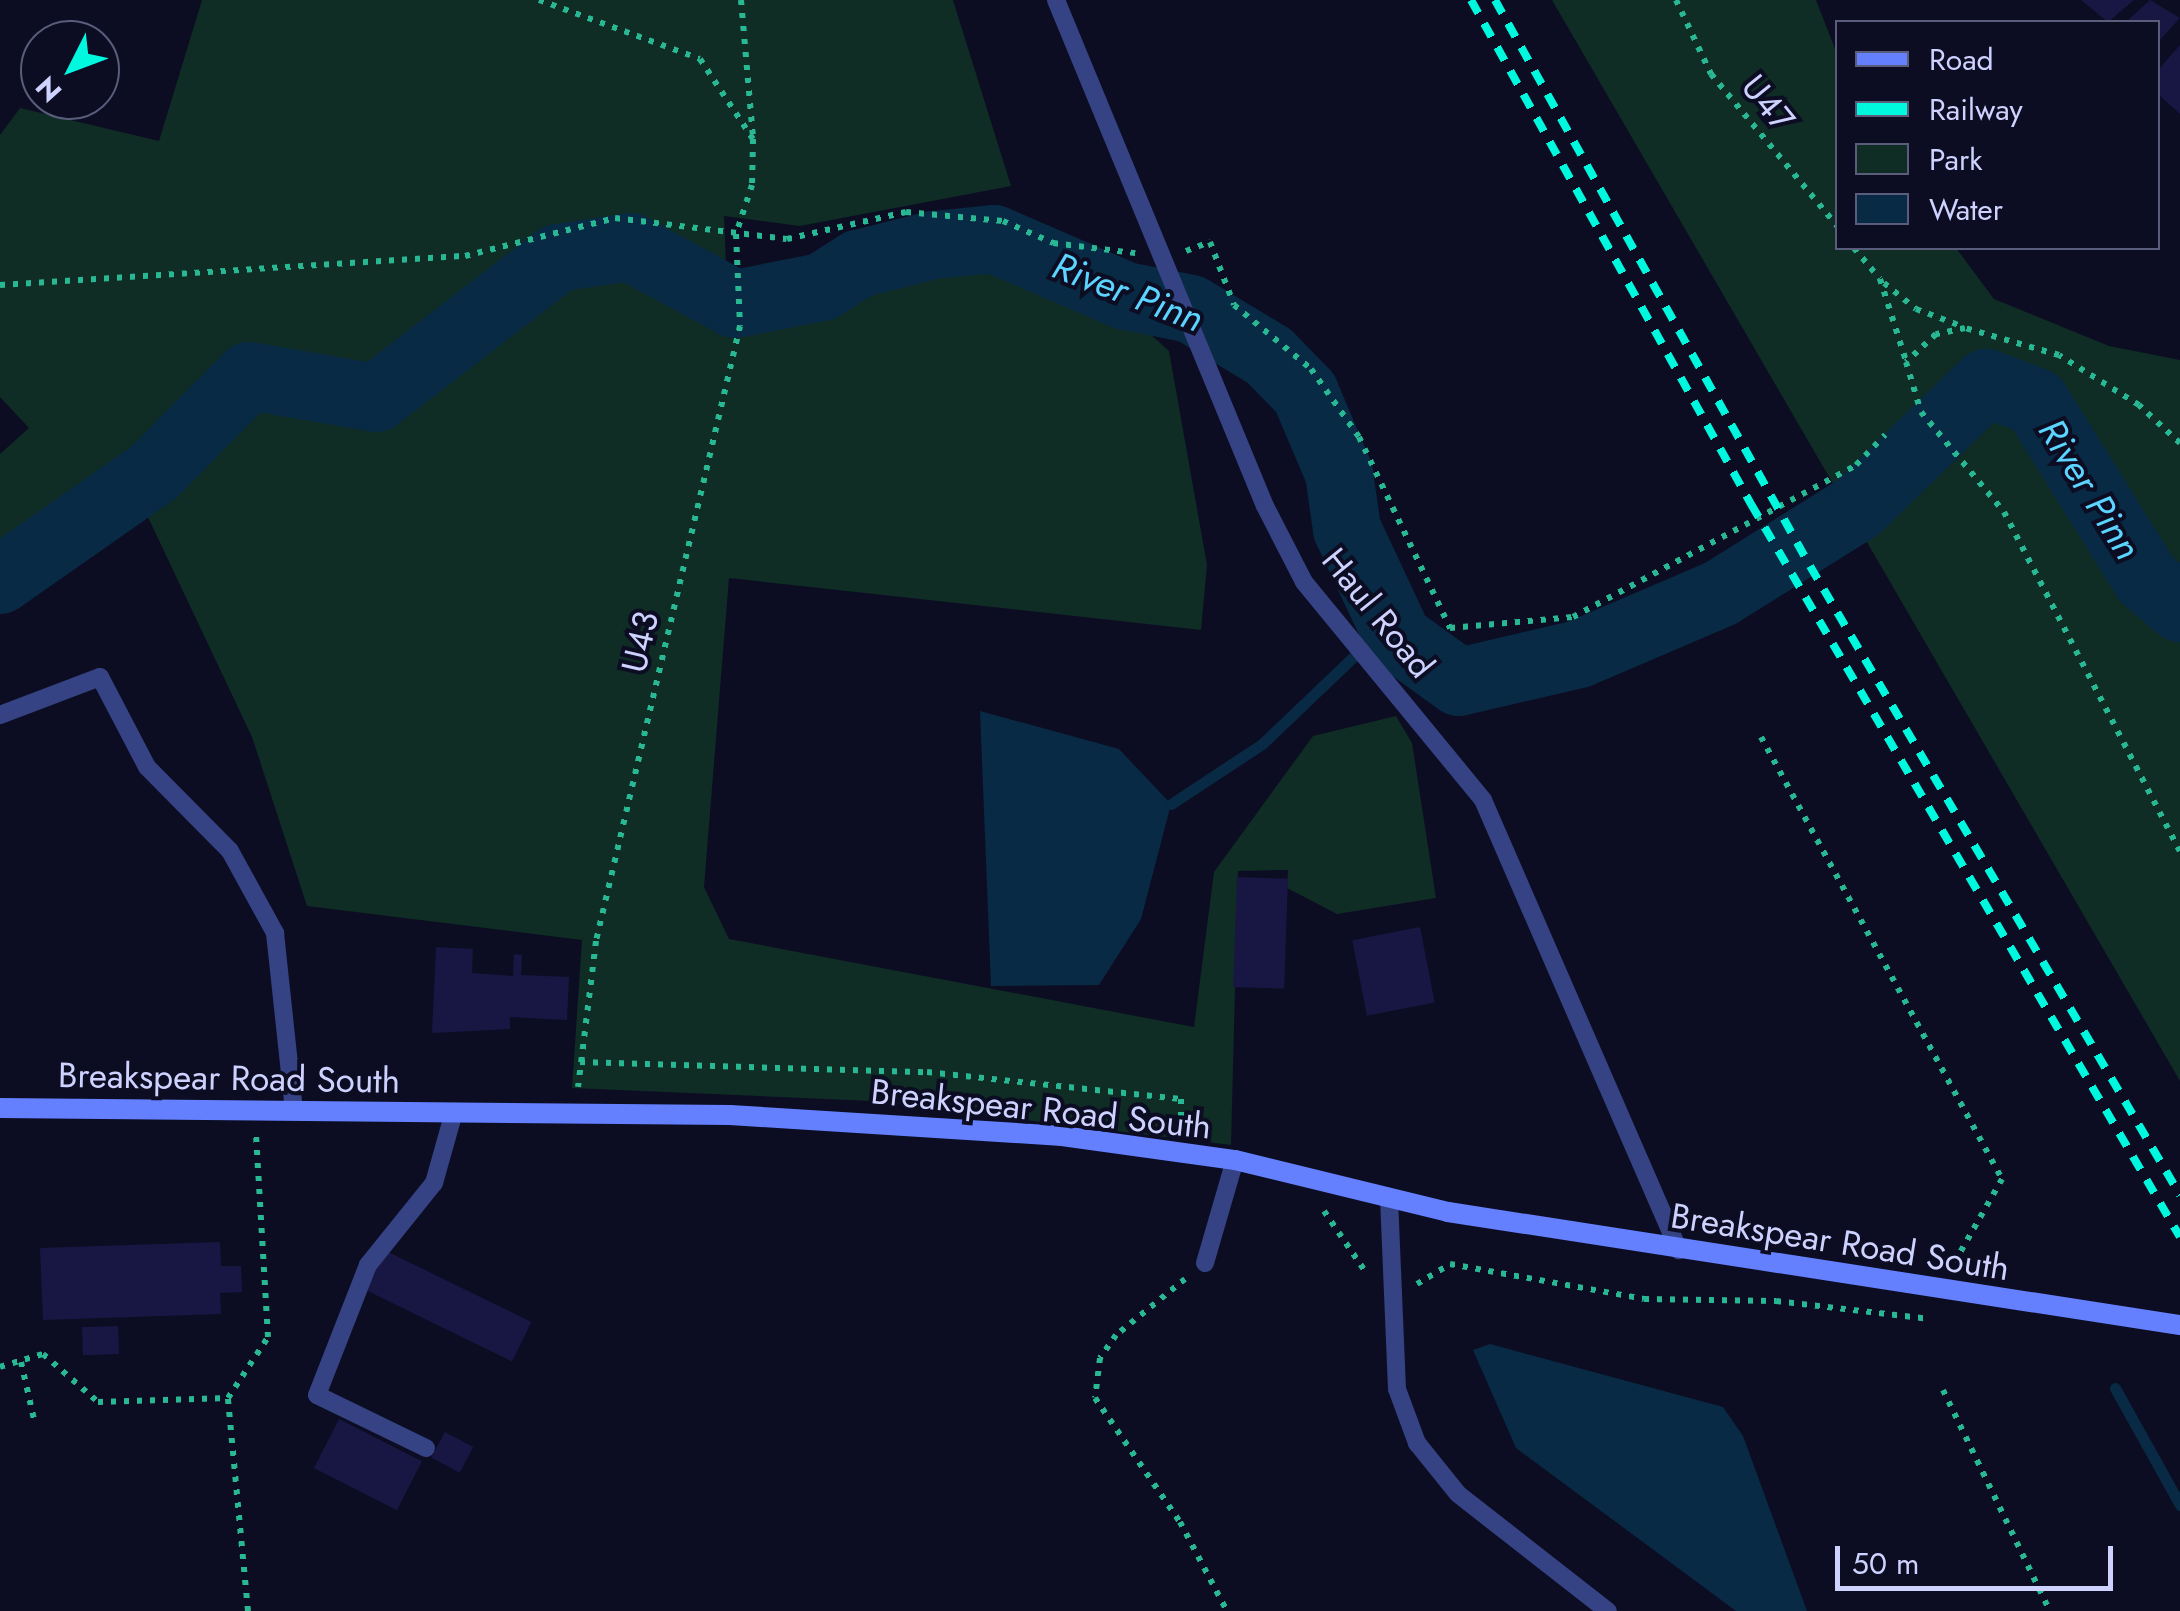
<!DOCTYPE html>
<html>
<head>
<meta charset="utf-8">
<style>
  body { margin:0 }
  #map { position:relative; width:2180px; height:1611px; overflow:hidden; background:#0c0d22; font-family:Jost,sans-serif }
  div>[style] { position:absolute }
  .green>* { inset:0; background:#0f2c25 }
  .water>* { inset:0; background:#092a44 }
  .stream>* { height:11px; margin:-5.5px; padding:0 5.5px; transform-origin:5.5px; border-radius:5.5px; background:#092a44 }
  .river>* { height:68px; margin:-34px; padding:0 34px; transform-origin:34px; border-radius:34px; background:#092a44 }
  .building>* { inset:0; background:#181744; transform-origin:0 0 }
  .path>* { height:6px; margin-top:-3px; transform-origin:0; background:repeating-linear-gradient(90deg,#28b893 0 5px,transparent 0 13px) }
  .lane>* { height:18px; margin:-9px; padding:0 9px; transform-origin:9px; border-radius:9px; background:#354283 }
  .secondary>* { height:20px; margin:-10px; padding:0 10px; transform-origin:10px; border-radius:10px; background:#6480ff }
  .rail>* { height:8px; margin-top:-4px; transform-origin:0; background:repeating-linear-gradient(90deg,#00f8df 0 15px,transparent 0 27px) }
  span { translate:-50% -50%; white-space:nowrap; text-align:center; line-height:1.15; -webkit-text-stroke:8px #0c0d22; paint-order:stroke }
  .street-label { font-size:35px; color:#cdd2ff }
  .water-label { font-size:38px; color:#5bd4ff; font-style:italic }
  .legend { position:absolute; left:1835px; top:20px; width:325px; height:230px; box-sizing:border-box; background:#0c0d22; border:2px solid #595c7a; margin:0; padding:12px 18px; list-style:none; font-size:30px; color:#cdd2ff }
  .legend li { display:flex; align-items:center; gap:20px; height:50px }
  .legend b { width:50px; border:2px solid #595c7a }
  .north { position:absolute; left:20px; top:20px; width:100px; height:100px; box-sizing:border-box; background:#0c0d22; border:2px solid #595c7a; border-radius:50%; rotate:228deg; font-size:28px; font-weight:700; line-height:40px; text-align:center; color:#cdd2ff }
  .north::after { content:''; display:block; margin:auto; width:35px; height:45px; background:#00f8df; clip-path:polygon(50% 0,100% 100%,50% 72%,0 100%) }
  .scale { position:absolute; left:1835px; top:1546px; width:278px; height:45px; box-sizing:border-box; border:5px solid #cdd2ff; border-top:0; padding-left:12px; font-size:30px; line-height:35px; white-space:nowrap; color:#cdd2ff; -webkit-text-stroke:8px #0c0d22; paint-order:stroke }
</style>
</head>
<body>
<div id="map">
  <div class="green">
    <div style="clip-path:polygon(202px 0,953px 0,1011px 186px,800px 226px,724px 216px,728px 316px,770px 319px,865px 274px,991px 251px,1121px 308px,1169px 351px,1207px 565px,1201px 630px,729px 578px,704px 887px,729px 939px,1194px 1027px,1214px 872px,1313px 736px,1396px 716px,1412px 743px,1436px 898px,1337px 914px,1287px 888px,1288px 870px,1238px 871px,1231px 1145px,872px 1101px,572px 1088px,582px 940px,307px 906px,252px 737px,146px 513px,0 614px,0 454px,29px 428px,0 397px,0 135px,20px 108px,159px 141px)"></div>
    <div style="clip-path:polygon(1552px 0,1816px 0,1837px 54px,1838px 248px,1956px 248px,1994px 299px,2109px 346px,2180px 360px,2180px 1081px)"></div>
  </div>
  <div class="water">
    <div style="clip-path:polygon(980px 711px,1119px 749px,1171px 804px,1141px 919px,1099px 985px,991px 986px)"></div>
    <div style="clip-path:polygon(1490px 1344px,1723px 1407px,1743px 1436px,1807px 1611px,1736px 1611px,1516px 1448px,1473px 1350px)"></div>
  </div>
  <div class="stream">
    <div style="left:1171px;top:804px;width:109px;rotate:-33.4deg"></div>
    <div style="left:1262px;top:744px;width:151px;rotate:-43.7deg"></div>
    <div style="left:1371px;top:640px;width:27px;rotate:-4deg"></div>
    <div style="left:2115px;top:1388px;width:134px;rotate:60.9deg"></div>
  </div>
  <div class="river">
    <div style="left:0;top:580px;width:187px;rotate:-35deg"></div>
    <div style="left:153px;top:473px;width:136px;rotate:-45.3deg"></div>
    <div style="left:249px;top:376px;width:129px;rotate:9.8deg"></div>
    <div style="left:376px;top:398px;width:230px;rotate:-37.6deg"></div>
    <div style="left:558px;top:258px;width:73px;rotate:-8.7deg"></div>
    <div style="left:630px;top:247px;width:119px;rotate:28.5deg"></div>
    <div style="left:735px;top:304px;width:89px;rotate:-11.1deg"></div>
    <div style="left:822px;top:287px;width:43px;rotate:-32.6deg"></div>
    <div style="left:858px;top:264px;width:77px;rotate:-14.2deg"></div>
    <div style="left:933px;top:245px;width:61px;rotate:-5.6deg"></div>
    <div style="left:994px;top:239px;width:144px;rotate:23.4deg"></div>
    <div style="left:1126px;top:296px;width:66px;rotate:11.3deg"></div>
    <div style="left:1191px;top:309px;width:91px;rotate:31.1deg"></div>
    <div style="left:1269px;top:356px;width:52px;rotate:45.8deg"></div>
    <div style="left:1305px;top:393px;width:87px;rotate:67deg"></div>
    <div style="left:1339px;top:473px;width:57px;rotate:81.9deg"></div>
    <div style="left:1347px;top:529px;width:120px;rotate:64.9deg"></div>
    <div style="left:1398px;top:638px;width:75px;rotate:35.8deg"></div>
    <div style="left:1459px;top:682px;width:123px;rotate:-13.1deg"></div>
    <div style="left:1579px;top:654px;width:155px;rotate:-23.2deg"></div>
    <div style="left:1721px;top:593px;width:160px;rotate:-32deg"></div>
    <div style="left:1857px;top:508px;width:180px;rotate:-44.1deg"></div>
    <div style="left:1986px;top:383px;width:53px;rotate:20.8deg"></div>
    <div style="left:2036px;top:402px;width:208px;rotate:58.1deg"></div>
    <div style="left:2146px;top:579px;width:45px;rotate:40.5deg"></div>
  </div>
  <div class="building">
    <div style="clip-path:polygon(2081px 0,2134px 0,2108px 22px)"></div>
    <div style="clip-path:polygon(2150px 0,2180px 18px,2158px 42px,2158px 22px,2126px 22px)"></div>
    <div style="clip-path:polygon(2180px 45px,2180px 114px,2158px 94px,2158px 70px)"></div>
    <div style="left:1237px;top:877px;width:51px;height:110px;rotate:2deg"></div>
    <div style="left:1420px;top:927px;width:77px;height:69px;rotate:79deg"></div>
    <div style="clip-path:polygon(436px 947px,473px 949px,472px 973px,513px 976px,514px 954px,522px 955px,521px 975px,569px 977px,567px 1020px,510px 1017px,510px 1029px,432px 1033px)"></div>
    <div style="clip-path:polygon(220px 1242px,221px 1266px,241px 1266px,242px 1292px,220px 1293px,221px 1314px,43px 1320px,40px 1248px)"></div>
    <div style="left:384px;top:1250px;width:164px;height:44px;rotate:26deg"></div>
    <div style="left:118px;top:1326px;width:28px;height:36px;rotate:88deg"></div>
    <div style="left:339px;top:1419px;width:93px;height:55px;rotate:27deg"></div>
    <div style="left:445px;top:1432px;width:32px;height:29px;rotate:28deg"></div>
  </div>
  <div class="path">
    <div style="left:539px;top:0;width:171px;rotate:20.1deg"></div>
    <div style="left:700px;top:59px;width:96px;rotate:56.5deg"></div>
    <div style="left:753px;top:139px;width:46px;rotate:91.2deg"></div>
    <div style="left:752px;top:185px;width:52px;rotate:108.1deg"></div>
    <div style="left:736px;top:234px;width:92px;rotate:87.5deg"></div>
    <div style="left:740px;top:326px;width:632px;rotate:103.18deg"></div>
    <div style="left:596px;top:941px;width:147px;rotate:97deg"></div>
    <div style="left:741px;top:0;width:139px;rotate:85deg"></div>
    <div style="left:1676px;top:0;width:82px;rotate:64.7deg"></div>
    <div style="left:1711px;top:74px;width:199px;rotate:50.3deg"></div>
    <div style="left:1854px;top:248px;width:40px;rotate:50deg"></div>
    <div style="left:1880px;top:279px;width:86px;rotate:72.4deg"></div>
    <div style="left:1186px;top:251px;width:26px;rotate:-21deg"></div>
    <div style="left:1210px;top:242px;width:67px;rotate:69.1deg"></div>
    <div style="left:1234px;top:305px;width:100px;rotate:39.7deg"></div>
    <div style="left:1311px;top:369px;width:83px;rotate:54.8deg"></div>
    <div style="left:1359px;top:437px;width:212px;rotate:64.5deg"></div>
    <div style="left:1450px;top:628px;width:123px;rotate:-5.1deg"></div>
    <div style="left:1573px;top:617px;width:321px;rotate:-28.2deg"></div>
    <div style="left:1856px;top:465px;width:42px;rotate:-46deg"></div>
    <div style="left:1884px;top:283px;width:41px;rotate:39.1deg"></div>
    <div style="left:1916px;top:309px;width:51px;rotate:20.6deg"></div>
    <div style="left:0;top:285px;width:466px;rotate:-3.6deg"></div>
    <div style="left:465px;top:256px;width:155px;rotate:-14.2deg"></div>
    <div style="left:615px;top:218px;width:173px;rotate:7deg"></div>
    <div style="left:787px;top:239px;width:122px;rotate:-12.8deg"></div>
    <div style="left:906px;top:212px;width:97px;rotate:5.3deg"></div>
    <div style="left:1003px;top:221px;width:55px;rotate:23.7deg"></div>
    <div style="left:1053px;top:243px;width:83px;rotate:7deg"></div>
    <div style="left:2180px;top:443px;width:56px;rotate:-137.2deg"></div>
    <div style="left:2139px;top:405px;width:94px;rotate:-148deg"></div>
    <div style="left:2059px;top:355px;width:98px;rotate:-164deg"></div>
    <div style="left:1965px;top:328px;width:30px;rotate:168deg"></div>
    <div style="left:1936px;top:334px;width:41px;rotate:137deg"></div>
    <div style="left:1906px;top:362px;width:52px;rotate:73.3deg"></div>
    <div style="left:1921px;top:412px;width:130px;rotate:50.3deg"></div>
    <div style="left:2004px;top:512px;width:382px;rotate:62.6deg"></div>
    <div style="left:1761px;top:737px;width:503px;rotate:61.4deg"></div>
    <div style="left:2002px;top:1179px;width:97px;rotate:119.7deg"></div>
    <div style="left:580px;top:1062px;width:347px;rotate:1.7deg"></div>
    <div style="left:927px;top:1072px;width:255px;rotate:6.1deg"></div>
    <div style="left:1181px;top:1099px;width:26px;rotate:90deg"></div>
    <div style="left:1324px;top:1211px;width:76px;rotate:55.7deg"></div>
    <div style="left:1185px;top:1279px;width:89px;rotate:140.9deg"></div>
    <div style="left:1116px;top:1335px;width:28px;rotate:125deg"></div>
    <div style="left:1100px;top:1358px;width:40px;rotate:97.1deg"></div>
    <div style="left:1095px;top:1398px;width:150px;rotate:55.6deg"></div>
    <div style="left:1180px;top:1522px;width:101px;rotate:62.2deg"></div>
    <div style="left:1417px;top:1284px;width:39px;rotate:-31deg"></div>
    <div style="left:1450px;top:1264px;width:197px;rotate:10.2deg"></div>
    <div style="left:1644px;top:1299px;width:132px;rotate:0.9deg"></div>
    <div style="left:1776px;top:1301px;width:155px;rotate:6.7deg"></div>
    <div style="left:21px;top:1362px;width:58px;rotate:77.2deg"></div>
    <div style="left:0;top:1367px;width:45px;rotate:-16.8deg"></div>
    <div style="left:43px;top:1354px;width:73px;rotate:41.1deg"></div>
    <div style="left:98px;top:1402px;width:130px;rotate:-1.8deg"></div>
    <div style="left:1943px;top:1390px;width:246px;rotate:64.2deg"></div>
    <div style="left:248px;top:1611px;width:214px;rotate:-95.4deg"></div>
    <div style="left:228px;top:1398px;width:73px;rotate:-56.7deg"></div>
    <div style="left:268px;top:1337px;width:202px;rotate:-93.4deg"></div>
  </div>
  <div class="lane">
    <div style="left:1056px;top:0;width:547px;rotate:67.56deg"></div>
    <div style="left:1265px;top:506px;width:85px;rotate:62.8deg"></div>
    <div style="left:1304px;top:582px;width:282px;rotate:50.6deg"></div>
    <div style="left:1483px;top:800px;width:491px;rotate:66.5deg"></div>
    <div style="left:0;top:715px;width:107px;rotate:-20.8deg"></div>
    <div style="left:100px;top:677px;width:102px;rotate:62.4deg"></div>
    <div style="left:147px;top:767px;width:118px;rotate:45.3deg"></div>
    <div style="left:230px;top:851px;width:94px;rotate:61.2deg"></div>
    <div style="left:275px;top:933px;width:179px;rotate:83.9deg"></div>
    <div style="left:1389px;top:1198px;width:191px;rotate:87.6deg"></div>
    <div style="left:1397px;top:1389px;width:58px;rotate:69.7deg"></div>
    <div style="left:1417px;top:1443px;width:65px;rotate:51.2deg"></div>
    <div style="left:1458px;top:1494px;width:190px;rotate:38deg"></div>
    <div style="left:1205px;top:1263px;width:107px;rotate:-73.8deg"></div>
    <div style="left:426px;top:1448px;width:121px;rotate:-154.1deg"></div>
    <div style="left:317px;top:1395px;width:140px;rotate:-68.6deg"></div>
    <div style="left:368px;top:1265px;width:105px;rotate:-51.2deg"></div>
    <div style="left:434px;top:1183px;width:74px;rotate:-74.3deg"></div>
  </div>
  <div class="secondary">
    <div style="left:0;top:1108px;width:730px;rotate:0.55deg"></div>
    <div style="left:730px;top:1115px;width:333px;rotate:3.6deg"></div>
    <div style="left:1062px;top:1136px;width:175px;rotate:7.9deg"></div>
    <div style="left:1235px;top:1160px;width:219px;rotate:13.7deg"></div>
    <div style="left:1448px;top:1212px;width:741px;rotate:8.78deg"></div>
  </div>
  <div class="rail">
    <div style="left:1471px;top:0;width:577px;rotate:60.95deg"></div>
    <div style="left:1751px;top:504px;width:849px;rotate:59.66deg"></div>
    <div style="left:1495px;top:0;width:648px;rotate:60.9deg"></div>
    <div style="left:1810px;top:566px;width:730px;rotate:59.53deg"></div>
  </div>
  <div class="street-label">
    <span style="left:1768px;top:103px;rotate:51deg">U47</span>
    <span style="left:1378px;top:613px;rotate:51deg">Haul Road</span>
    <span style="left:640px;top:642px;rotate:-77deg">U43</span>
    <span style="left:229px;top:1078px;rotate:1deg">Breakspear Road South</span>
    <span style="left:1041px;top:1109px;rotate:6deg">Breakspear Road South</span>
    <span style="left:1840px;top:1242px;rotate:9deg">Breakspear Road South</span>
  </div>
  <div class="water-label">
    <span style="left:1128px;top:292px;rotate:21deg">River Pinn</span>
    <span style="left:2090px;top:489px;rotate:58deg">River Pinn</span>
  </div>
  <ul class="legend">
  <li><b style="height:12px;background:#6480ff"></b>Road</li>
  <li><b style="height:12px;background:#00f8df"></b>Railway</li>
  <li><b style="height:28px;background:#0f2c25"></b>Park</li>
  <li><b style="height:28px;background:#092a44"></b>Water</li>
  </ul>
  <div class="north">N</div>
  <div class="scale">50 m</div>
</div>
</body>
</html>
